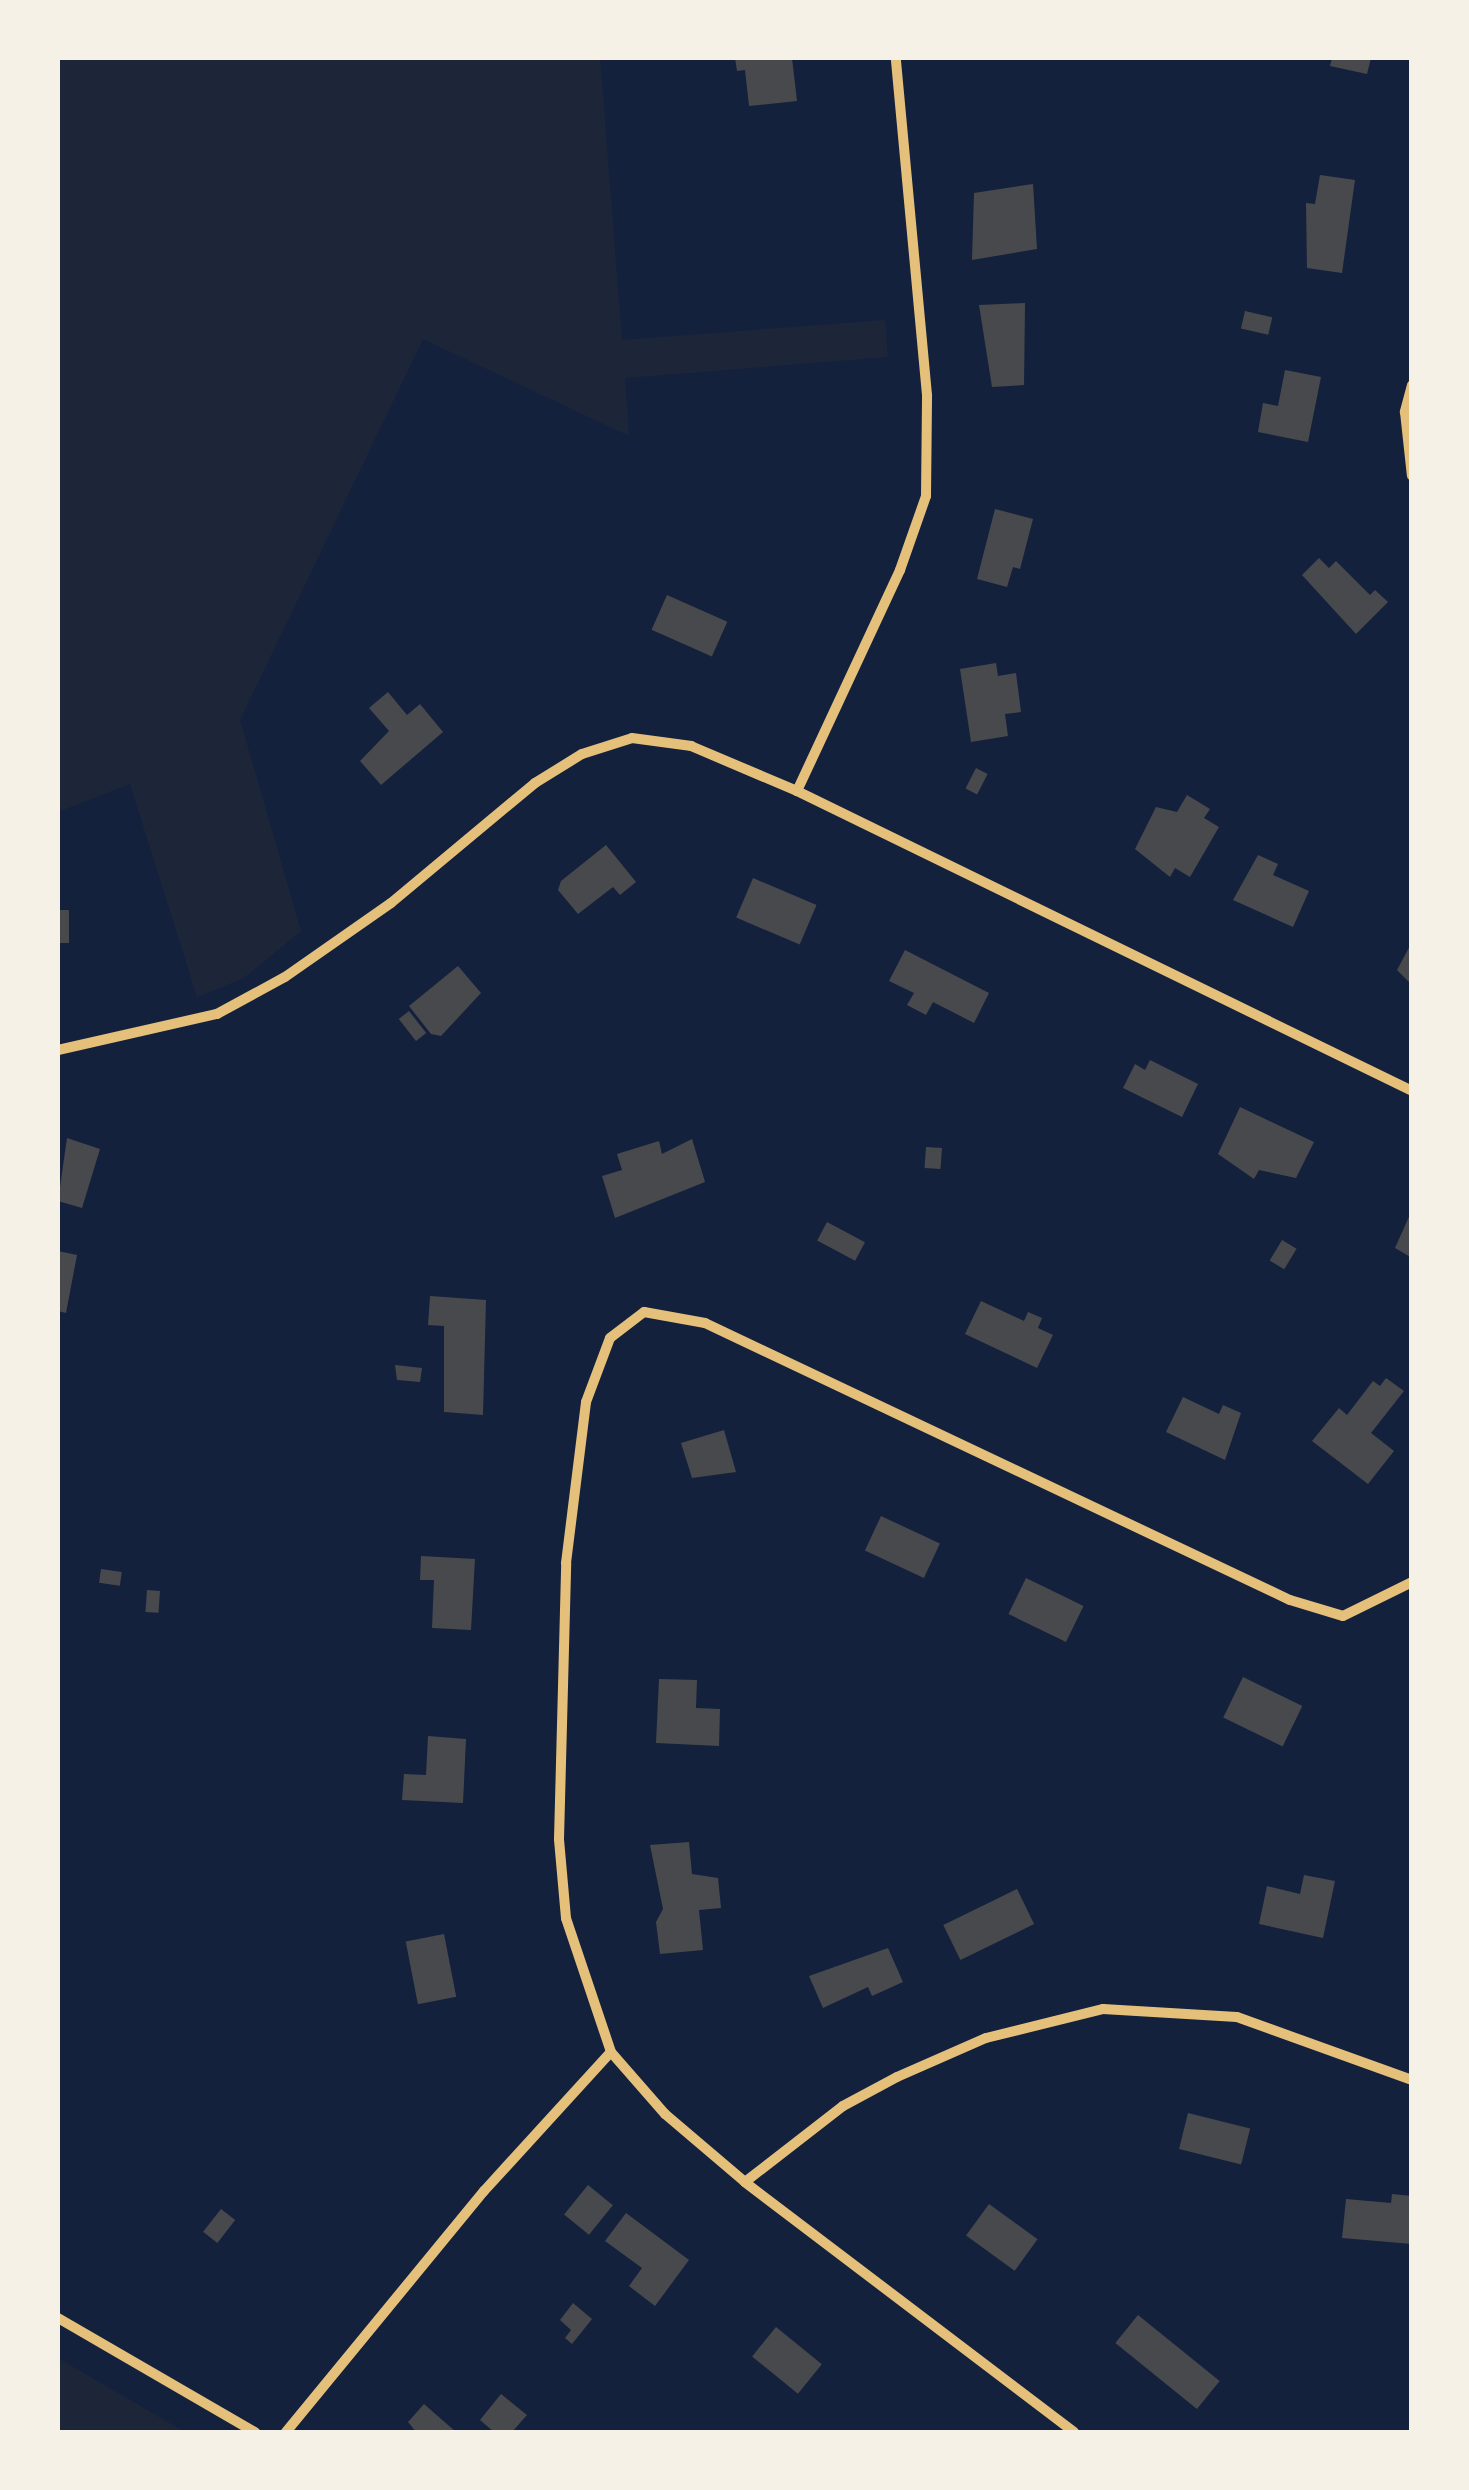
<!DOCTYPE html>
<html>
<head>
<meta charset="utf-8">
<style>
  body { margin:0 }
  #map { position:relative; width:1469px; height:2490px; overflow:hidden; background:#14213d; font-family:Mulish,sans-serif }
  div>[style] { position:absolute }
  .green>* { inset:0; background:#1d2539 }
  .building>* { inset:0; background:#48494c; transform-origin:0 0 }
  .minor>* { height:10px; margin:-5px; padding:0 5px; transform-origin:5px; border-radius:5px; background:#e5c07b }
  span { translate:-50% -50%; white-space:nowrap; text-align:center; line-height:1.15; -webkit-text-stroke:9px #f6f1e7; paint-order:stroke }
  .frame { position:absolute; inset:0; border:60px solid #f6f1e7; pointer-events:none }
</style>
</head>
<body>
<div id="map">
  <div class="green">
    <div style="clip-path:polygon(58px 58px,600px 58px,622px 340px,885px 320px,888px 357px,625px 378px,629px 436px,423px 339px,240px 720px,301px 931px,244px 978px,197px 997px,130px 784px,58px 812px)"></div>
    <div style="clip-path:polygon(58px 2358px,185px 2432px,58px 2432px)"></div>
  </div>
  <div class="building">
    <div style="clip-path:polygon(735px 58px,792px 58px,797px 101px,749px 106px,745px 70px,737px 71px)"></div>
    <div style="clip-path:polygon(1332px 58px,1371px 58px,1367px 74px,1330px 66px)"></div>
    <div style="clip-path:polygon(1320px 175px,1355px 180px,1342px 273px,1307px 268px,1306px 203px,1315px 204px)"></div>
    <div style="clip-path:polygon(1033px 184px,1037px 249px,972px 260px,974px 193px)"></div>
    <div style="clip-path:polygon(1025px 303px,1024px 385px,992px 387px,979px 305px)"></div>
    <div style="left:1245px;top:311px;width:28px;height:18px;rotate:13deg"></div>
    <div style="clip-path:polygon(1285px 370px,1321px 377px,1308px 442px,1258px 432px,1263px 403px,1278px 406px)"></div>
    <div style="clip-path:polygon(995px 509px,1033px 519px,1020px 569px,1013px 567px,1007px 587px,977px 579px)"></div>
    <div style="clip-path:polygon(1319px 558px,1329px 568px,1336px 561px,1370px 595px,1375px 590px,1388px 602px,1356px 634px,1302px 575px)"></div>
    <div style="left:667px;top:595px;width:66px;height:38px;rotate:24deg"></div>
    <div style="clip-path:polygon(996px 663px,998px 676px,1016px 673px,1021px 712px,1005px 714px,1008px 736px,971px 742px,960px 669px)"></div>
    <div style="clip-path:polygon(388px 692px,407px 715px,420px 704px,443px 732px,381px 785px,360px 761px,389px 731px,369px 708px)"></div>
    <div style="left:976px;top:768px;width:13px;height:23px;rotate:27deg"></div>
    <div style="clip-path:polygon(1187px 795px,1210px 809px,1204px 818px,1219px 827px,1190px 877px,1175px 868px,1170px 877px,1135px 849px,1156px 807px,1177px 812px)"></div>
    <div style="clip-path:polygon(606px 845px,636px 882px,620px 895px,613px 887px,578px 914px,558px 890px,561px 881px)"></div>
    <div style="clip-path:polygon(1258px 855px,1278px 864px,1273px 875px,1309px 891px,1293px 927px,1233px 900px)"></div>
    <div style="left:753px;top:878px;width:69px;height:43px;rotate:23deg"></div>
    <div style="left:58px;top:910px;width:11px;height:33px"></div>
    <div style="clip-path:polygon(1412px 942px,1412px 985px,1397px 970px)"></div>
    <div style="clip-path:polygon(905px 950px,989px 993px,974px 1023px,933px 1002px,926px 1015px,907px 1005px,914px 993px,889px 981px)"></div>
    <div style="clip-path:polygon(458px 966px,481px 993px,441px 1036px,431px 1034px,409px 1006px)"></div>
    <div style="left:409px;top:1011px;width:28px;height:13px;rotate:52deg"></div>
    <div style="clip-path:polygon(1150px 1060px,1198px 1084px,1182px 1117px,1123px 1088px,1135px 1064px,1145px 1070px)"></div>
    <div style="clip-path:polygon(1240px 1107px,1314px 1142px,1296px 1178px,1259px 1170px,1254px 1179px,1218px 1154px)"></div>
    <div style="clip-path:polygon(67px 1138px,100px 1149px,82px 1208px,58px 1201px)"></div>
    <div style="clip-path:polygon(692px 1139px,705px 1182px,615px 1218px,602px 1176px,622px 1170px,617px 1154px,659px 1141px,662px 1154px)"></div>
    <div style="left:926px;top:1147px;width:16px;height:21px;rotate:4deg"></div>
    <div style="clip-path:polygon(1412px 1210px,1412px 1258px,1395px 1248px)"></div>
    <div style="left:827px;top:1222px;width:43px;height:21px;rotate:28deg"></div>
    <div style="left:1282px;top:1240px;width:17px;height:24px;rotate:31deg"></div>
    <div style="clip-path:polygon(58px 1251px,77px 1255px,66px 1313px,58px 1311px)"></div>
    <div style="clip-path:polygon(430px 1296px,486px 1300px,483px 1415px,444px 1412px,444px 1326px,428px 1325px)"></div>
    <div style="clip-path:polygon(981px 1301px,1024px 1321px,1028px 1312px,1042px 1318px,1038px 1328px,1053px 1335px,1037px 1368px,965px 1334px)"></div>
    <div style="clip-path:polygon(395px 1365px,422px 1368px,420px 1382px,397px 1380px)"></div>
    <div style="clip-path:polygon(1386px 1378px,1404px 1391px,1371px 1433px,1394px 1451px,1368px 1484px,1312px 1441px,1339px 1408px,1347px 1415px,1373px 1381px,1380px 1386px)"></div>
    <div style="clip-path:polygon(1183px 1397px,1219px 1414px,1223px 1405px,1241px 1413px,1225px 1460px,1166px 1432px)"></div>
    <div style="clip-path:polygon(724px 1430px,736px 1472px,692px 1478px,681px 1443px)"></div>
    <div style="left:881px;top:1516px;width:65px;height:38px;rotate:25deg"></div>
    <div style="clip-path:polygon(421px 1556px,475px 1559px,471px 1630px,432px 1628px,434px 1580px,420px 1580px)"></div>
    <div style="left:101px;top:1569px;width:21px;height:14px;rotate:8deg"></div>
    <div style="left:1026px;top:1578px;width:64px;height:40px;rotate:26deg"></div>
    <div style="left:147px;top:1590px;width:13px;height:22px;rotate:4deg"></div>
    <div style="left:1243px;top:1677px;width:66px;height:45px;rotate:26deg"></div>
    <div style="clip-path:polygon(659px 1679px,697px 1680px,696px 1708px,720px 1709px,719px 1746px,656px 1743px)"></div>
    <div style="clip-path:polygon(428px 1736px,466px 1739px,463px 1803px,402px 1800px,404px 1774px,426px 1775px)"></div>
    <div style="clip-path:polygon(689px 1842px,692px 1874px,718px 1878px,721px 1908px,699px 1910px,703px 1950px,660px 1954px,656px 1922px,663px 1909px,650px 1845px)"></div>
    <div style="clip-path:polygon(1304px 1875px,1335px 1881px,1323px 1938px,1259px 1924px,1267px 1886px,1300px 1894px)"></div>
    <div style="left:1017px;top:1889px;width:39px;height:82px;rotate:64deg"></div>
    <div style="left:444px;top:1934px;width:64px;height:39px;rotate:79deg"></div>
    <div style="clip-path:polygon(888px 1948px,903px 1982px,872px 1996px,868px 1987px,823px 2008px,809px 1976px)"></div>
    <div style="left:1188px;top:2113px;width:64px;height:37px;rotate:14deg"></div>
    <div style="left:588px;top:2185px;width:32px;height:38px;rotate:39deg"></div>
    <div style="clip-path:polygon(1392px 2194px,1412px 2196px,1412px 2244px,1342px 2238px,1346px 2199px,1391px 2203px)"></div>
    <div style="left:989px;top:2204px;width:60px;height:39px;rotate:36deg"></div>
    <div style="left:221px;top:2209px;width:18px;height:29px;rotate:38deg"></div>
    <div style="clip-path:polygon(626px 2213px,689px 2260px,655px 2306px,629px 2286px,642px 2268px,605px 2241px)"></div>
    <div style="clip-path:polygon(573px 2303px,592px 2319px,572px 2344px,565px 2338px,571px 2330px,560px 2320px)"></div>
    <div style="left:1138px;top:2315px;width:105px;height:36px;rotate:39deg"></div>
    <div style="left:776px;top:2327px;width:59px;height:38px;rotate:39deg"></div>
    <div style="clip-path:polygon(501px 2394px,527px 2415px,512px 2432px,494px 2432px,480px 2420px)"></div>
    <div style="clip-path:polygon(424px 2404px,456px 2432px,416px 2432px,408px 2422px)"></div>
  </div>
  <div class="minor">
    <div style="left:1412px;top:385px;width:28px;rotate:105deg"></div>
    <div style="left:1405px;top:412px;width:64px;rotate:83.8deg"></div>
    <div style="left:797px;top:791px;width:244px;rotate:-65deg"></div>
    <div style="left:900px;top:570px;width:78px;rotate:-70.6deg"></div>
    <div style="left:926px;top:496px;width:101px;rotate:-89.4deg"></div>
    <div style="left:927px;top:395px;width:338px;rotate:-95.3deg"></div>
    <div style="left:58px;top:1050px;width:163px;rotate:-12.8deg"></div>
    <div style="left:217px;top:1014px;width:77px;rotate:-28.6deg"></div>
    <div style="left:285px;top:977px;width:129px;rotate:-34.9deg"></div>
    <div style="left:391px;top:903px;width:187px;rotate:-39.8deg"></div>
    <div style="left:535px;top:783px;width:55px;rotate:-31.7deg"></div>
    <div style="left:582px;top:754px;width:52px;rotate:-17.7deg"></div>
    <div style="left:632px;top:738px;width:60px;rotate:7.7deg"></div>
    <div style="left:691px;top:746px;width:115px;rotate:23deg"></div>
    <div style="left:797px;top:791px;width:684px;rotate:26deg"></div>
    <div style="left:745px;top:2182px;width:124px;rotate:-37.8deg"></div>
    <div style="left:843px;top:2106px;width:61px;rotate:-28.2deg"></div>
    <div style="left:897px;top:2077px;width:97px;rotate:-23.7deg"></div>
    <div style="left:986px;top:2038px;width:121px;rotate:-13.9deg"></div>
    <div style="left:1103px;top:2009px;width:134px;rotate:3.4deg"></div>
    <div style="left:1237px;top:2017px;width:186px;rotate:19.8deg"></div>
    <div style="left:58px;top:2318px;width:228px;rotate:30.1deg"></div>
    <div style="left:286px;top:2432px;width:312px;rotate:-50.6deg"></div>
    <div style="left:484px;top:2191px;width:188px;rotate:-47.6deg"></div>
    <div style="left:1074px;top:2432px;width:413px;rotate:-142.8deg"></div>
    <div style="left:745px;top:2182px;width:105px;rotate:-139.6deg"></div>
    <div style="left:665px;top:2114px;width:82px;rotate:-131.1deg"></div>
    <div style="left:611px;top:2052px;width:141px;rotate:-108.6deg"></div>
    <div style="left:566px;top:1918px;width:79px;rotate:-95.1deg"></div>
    <div style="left:559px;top:1839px;width:276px;rotate:-88.5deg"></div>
    <div style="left:566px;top:1563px;width:162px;rotate:-82.9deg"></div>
    <div style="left:586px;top:1402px;width:68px;rotate:-69.4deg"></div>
    <div style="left:610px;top:1338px;width:43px;rotate:-37.4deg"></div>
    <div style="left:644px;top:1312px;width:62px;rotate:10.2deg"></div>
    <div style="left:705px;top:1323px;width:647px;rotate:25.34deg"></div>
    <div style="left:1290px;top:1600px;width:55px;rotate:16.8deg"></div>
    <div style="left:1343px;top:1616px;width:77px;rotate:-26.2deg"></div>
  </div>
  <div class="frame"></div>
</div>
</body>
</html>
